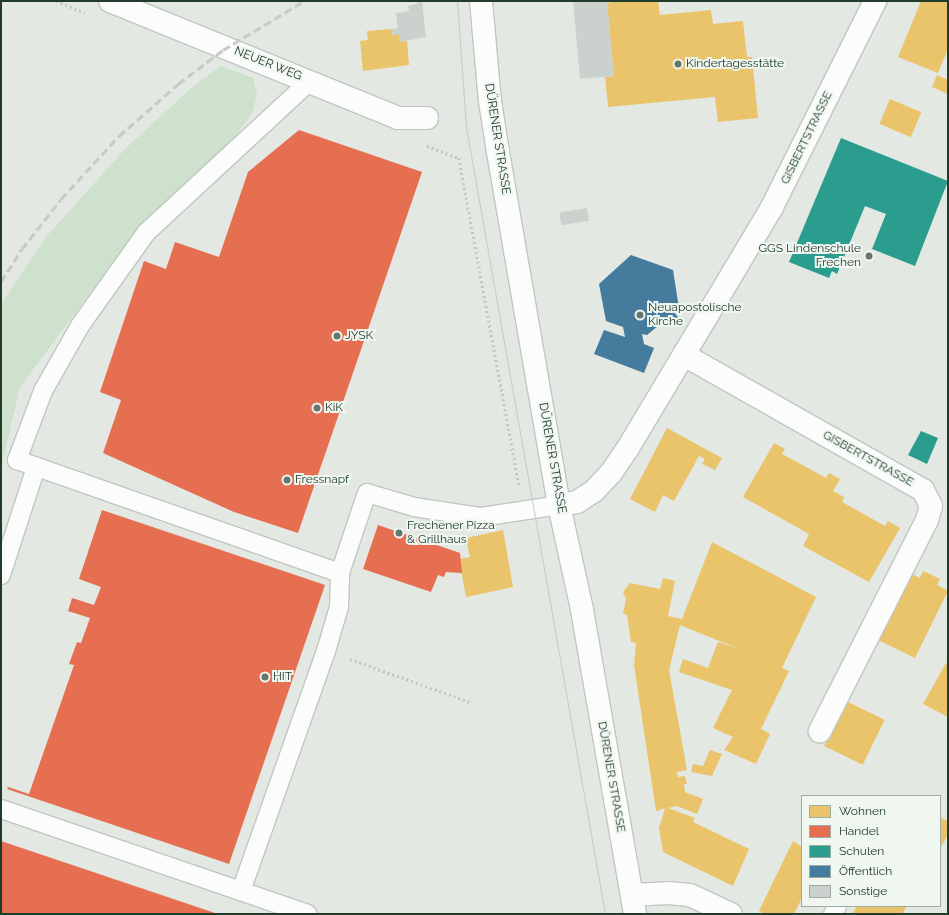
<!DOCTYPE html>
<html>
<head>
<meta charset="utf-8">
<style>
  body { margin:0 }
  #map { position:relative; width:949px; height:915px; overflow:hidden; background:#e3e8e3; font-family:Raleway,sans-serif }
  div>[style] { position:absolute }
  .green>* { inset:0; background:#cde1cc }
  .homes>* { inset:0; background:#e9c46a; transform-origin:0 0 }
  .shops>* { inset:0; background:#e76f51 }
  .schools>* { inset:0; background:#2a9d8f }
  .public>* { inset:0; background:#457b9d }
  .building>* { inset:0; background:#cbd1cc; transform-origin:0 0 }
  .path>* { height:2.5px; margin-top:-1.25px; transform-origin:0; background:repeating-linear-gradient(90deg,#c0c8c3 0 2px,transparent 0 5px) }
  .roads { filter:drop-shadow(1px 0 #bec8c1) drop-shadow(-1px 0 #bec8c1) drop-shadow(0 1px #bec8c1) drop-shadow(0 -1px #bec8c1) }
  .lane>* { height:18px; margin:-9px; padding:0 9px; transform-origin:9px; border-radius:9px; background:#fbfcfb }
  .street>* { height:22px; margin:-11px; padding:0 11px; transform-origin:11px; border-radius:11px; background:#fbfcfb }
  .secondary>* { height:22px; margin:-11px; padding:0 11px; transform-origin:11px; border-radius:11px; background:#fbfcfb }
  .tram>* { height:1px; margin:-0.5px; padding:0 0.5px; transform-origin:0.5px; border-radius:0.5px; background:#c6cac8 }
  .rail>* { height:3px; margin-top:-1.5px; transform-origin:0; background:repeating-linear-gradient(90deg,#c6cac8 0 8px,transparent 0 12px) }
  .dots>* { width:11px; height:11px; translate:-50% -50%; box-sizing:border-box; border:2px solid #f0f7f1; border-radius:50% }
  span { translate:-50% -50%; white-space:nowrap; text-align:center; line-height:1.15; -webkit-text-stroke:4px #f0f7f1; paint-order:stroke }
  .street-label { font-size:12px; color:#213b2b }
  .poi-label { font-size:12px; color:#213b2b }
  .left { translate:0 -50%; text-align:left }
  .right { translate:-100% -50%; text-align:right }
  .frame { position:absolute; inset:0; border:2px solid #213b2b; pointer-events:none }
  .legend { position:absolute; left:801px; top:795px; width:140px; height:112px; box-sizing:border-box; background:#f0f7f1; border:1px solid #9daca2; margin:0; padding:5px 7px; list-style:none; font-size:12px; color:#213b2b }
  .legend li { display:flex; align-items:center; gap:8px; height:20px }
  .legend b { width:20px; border:1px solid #9daca2 }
</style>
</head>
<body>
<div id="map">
  <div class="green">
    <div style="clip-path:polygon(221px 66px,253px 78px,257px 95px,252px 113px,232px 141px,185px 182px,132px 237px,20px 387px,1px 469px,1px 304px,46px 237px,125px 149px,190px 89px)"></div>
  </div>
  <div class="homes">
    <div style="clip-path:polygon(622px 1px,658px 1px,660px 15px,711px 10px,713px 24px,743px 21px,747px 57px,752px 57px,758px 118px,718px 122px,715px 97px,608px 107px,605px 77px,614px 76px,607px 3px)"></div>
    <div style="clip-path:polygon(921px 1px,948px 1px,948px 49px,938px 73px,898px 57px)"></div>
    <div style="clip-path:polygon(392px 29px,392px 35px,399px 34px,399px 42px,407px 41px,409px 65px,363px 71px,360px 41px,368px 40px,367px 31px)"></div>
    <div style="clip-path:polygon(937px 75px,948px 80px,948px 94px,932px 87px)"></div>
    <div style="left:890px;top:99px;width:34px;height:27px;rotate:23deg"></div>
    <div style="clip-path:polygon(667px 428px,722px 458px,715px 470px,702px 464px,705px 459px,699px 456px,674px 501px,663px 495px,655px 512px,630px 499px)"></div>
    <div style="clip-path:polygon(774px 443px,785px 449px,782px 454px,808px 468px,826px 478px,829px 473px,840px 479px,833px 491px,844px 497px,842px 502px,885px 526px,888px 521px,900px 528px,869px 582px,803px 546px,809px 534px,743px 497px)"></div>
    <div style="clip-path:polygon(503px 530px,513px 587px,466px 597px,459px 559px,470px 557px,466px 538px)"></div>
    <div style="clip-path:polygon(712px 542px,816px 597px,782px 668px,789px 671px,761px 729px,770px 734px,756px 764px,724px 750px,733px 737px,713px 728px,732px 690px,679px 672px,683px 659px,708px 668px,718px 642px,739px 649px,680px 625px,669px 670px,687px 770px,677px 772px,678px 777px,685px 776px,687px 784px,684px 784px,685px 792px,703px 799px,697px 814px,677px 806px,668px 808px,695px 818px,693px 822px,749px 849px,733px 886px,663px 852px,659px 828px,665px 808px,656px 811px,634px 665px,636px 643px,631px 642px,627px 615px,623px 614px,626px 599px,623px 592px,630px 583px,660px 589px,663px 578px,675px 581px,668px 616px,682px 619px)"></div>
    <div style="clip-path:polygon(923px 571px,940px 579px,937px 585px,948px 591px,915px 658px,876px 639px,908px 572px,920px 578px)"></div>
    <div style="clip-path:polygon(946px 663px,948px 664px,948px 717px,923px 704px)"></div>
    <div style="left:846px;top:701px;width:43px;height:50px;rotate:26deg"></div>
    <div style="clip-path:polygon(710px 750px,722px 754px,712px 776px,691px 772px,693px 764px,703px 766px)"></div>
    <div style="clip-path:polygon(940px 817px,948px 821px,948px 835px,940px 849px)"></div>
    <div style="clip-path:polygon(793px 841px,802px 847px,802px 898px,794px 914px,764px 914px,759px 911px)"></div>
    <div style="clip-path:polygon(857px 906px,907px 906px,903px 913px,906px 914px,852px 914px)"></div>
  </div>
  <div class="shops">
    <div style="clip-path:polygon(299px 130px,422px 172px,298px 533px,234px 512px,103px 453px,121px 400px,100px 392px,144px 261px,166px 269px,175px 242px,219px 257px,248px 172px)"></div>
    <div style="clip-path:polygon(102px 510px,325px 585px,229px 864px,7px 789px,8px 787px,29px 794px,74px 665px,69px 664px,77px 642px,81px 643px,90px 618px,68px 611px,72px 598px,94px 605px,101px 587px,79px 579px)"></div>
    <div style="clip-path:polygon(378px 525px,460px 553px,462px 573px,446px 572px,444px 577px,438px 575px,431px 592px,363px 569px)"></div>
    <div style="clip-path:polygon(1px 841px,212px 912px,218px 914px,1px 914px)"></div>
  </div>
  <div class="schools">
    <div style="clip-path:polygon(841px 138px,948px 181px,915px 266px,872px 249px,886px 214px,865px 206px,837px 274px,832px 271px,829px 278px,789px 262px)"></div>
    <div style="clip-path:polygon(921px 431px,938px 438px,927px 464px,908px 455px)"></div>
  </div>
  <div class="public">
    <div style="clip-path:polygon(631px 255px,673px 270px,679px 308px,674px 312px,678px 317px,673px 322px,669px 317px,647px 335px,642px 334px,644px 344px,654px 348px,644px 373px,594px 354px,604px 330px,625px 337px,623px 327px,606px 321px,599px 284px)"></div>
  </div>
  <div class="building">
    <div style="clip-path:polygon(417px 1px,422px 1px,426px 37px,399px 42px,399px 34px,392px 35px,392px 29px,398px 28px,396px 13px,409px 11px,408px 6px,417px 4px)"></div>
    <div style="clip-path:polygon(573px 1px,612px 1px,607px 3px,614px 76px,580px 79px)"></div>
    <div style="left:587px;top:208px;width:13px;height:28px;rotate:81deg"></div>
  </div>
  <div class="path">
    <div style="left:56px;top:1px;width:31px;rotate:22deg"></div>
    <div style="left:427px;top:146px;width:34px;rotate:21deg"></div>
    <div style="left:459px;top:158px;width:332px;rotate:79.6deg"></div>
    <div style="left:350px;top:659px;width:127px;rotate:19.7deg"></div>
  </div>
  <div class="roads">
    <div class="lane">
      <div style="left:310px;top:81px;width:224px;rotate:137.2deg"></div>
      <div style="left:146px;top:233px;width:112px;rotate:125.5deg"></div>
      <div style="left:81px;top:324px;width:77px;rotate:119.6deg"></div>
      <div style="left:43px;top:391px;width:74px;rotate:110.6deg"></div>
      <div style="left:17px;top:460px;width:342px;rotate:19.3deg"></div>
      <div style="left:1px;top:575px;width:114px;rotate:-72deg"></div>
      <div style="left:1px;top:809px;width:324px;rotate:18.9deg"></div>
      <div style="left:241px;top:891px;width:255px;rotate:-70.5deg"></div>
      <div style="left:326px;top:651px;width:46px;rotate:-73.5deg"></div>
      <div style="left:339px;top:607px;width:34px;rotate:-88deg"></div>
      <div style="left:340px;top:573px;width:84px;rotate:-71.4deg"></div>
      <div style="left:367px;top:493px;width:49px;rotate:16.6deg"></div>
      <div style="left:414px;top:507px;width:68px;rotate:8.5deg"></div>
      <div style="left:481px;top:517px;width:79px;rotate:-8.7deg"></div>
      <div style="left:833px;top:914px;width:9px;rotate:-63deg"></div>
    </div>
    <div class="street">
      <div style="left:110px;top:1px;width:311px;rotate:22.1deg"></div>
      <div style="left:398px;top:118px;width:29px"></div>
      <div style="left:684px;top:355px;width:274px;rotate:29.5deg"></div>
      <div style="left:923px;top:490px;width:18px;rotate:63deg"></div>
      <div style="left:931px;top:506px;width:15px;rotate:106deg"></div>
      <div style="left:927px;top:520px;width:237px;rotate:116.9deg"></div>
      <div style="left:559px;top:505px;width:18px;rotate:-9deg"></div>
      <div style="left:577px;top:502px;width:20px;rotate:-33deg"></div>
      <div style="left:594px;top:491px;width:25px;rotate:-47deg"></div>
      <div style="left:611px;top:473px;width:30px;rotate:-56deg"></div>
      <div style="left:628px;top:448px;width:279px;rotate:-59.1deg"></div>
      <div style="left:771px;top:209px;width:233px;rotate:-63.4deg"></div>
      <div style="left:632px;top:895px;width:36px;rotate:-3deg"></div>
      <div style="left:668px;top:893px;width:22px;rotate:5deg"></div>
      <div style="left:690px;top:895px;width:45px;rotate:24.9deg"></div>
    </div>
    <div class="secondary">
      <div style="left:481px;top:1px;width:100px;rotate:84.9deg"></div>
      <div style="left:490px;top:101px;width:52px;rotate:81.1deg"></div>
      <div style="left:498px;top:152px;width:358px;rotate:80.2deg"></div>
      <div style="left:559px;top:505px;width:107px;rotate:77.6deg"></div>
      <div style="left:582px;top:610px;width:309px;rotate:80.1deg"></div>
    </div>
  </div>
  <div class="tram">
    <div style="left:457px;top:1px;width:126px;rotate:85.9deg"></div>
    <div style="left:466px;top:127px;width:799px;rotate:79.98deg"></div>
  </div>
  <div class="rail">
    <div style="left:1px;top:282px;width:39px;rotate:-58deg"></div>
    <div style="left:22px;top:249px;width:63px;rotate:-52deg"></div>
    <div style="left:61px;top:199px;width:86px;rotate:-47.4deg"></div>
    <div style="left:119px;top:136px;width:79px;rotate:-41.4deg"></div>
    <div style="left:178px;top:84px;width:56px;rotate:-37.1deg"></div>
    <div style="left:223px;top:50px;width:95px;rotate:-31.2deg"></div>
  </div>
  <div class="dots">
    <div style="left:678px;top:64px;background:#65786b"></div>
    <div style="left:869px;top:256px;background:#65786b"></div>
    <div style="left:640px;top:315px;background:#65786b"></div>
    <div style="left:337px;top:336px;background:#65786b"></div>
    <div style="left:317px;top:408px;background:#65786b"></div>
    <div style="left:287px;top:480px;background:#65786b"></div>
    <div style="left:399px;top:533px;background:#65786b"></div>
    <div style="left:265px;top:677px;background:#65786b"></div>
  </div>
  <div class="street-label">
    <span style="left:268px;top:64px;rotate:22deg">NEUER WEG</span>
    <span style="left:807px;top:138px;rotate:-64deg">GISBERTSTRASSE</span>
    <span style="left:497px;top:139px;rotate:81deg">DÜRENER STRASSE</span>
    <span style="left:552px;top:458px;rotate:80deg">DÜRENER STRASSE</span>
    <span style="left:868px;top:459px;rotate:29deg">GISBERTSTRASSE</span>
    <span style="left:611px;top:777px;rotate:80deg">DÜRENER STRASSE</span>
  </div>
  <div class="poi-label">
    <span class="left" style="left:686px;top:64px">Kindertagesstätte</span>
    <span class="right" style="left:861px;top:256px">GGS Lindenschule<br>Frechen</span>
    <span class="left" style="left:648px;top:315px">Neuapostolische<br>Kirche</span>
    <span class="left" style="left:345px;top:336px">JYSK</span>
    <span class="left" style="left:325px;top:408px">KiK</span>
    <span class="left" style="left:295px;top:480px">Fressnapf</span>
    <span class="left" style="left:407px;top:533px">Frechener Pizza<br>&amp; Grillhaus</span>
    <span class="left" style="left:273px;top:677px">HIT</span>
  </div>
  <div class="frame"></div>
  <ul class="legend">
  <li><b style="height:11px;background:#e9c46a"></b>Wohnen</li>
  <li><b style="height:11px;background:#e76f51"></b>Handel</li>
  <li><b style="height:11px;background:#2a9d8f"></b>Schulen</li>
  <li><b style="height:11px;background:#457b9d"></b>Öffentlich</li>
  <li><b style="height:11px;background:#cbd1cc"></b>Sonstige</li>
  </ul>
</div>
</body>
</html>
